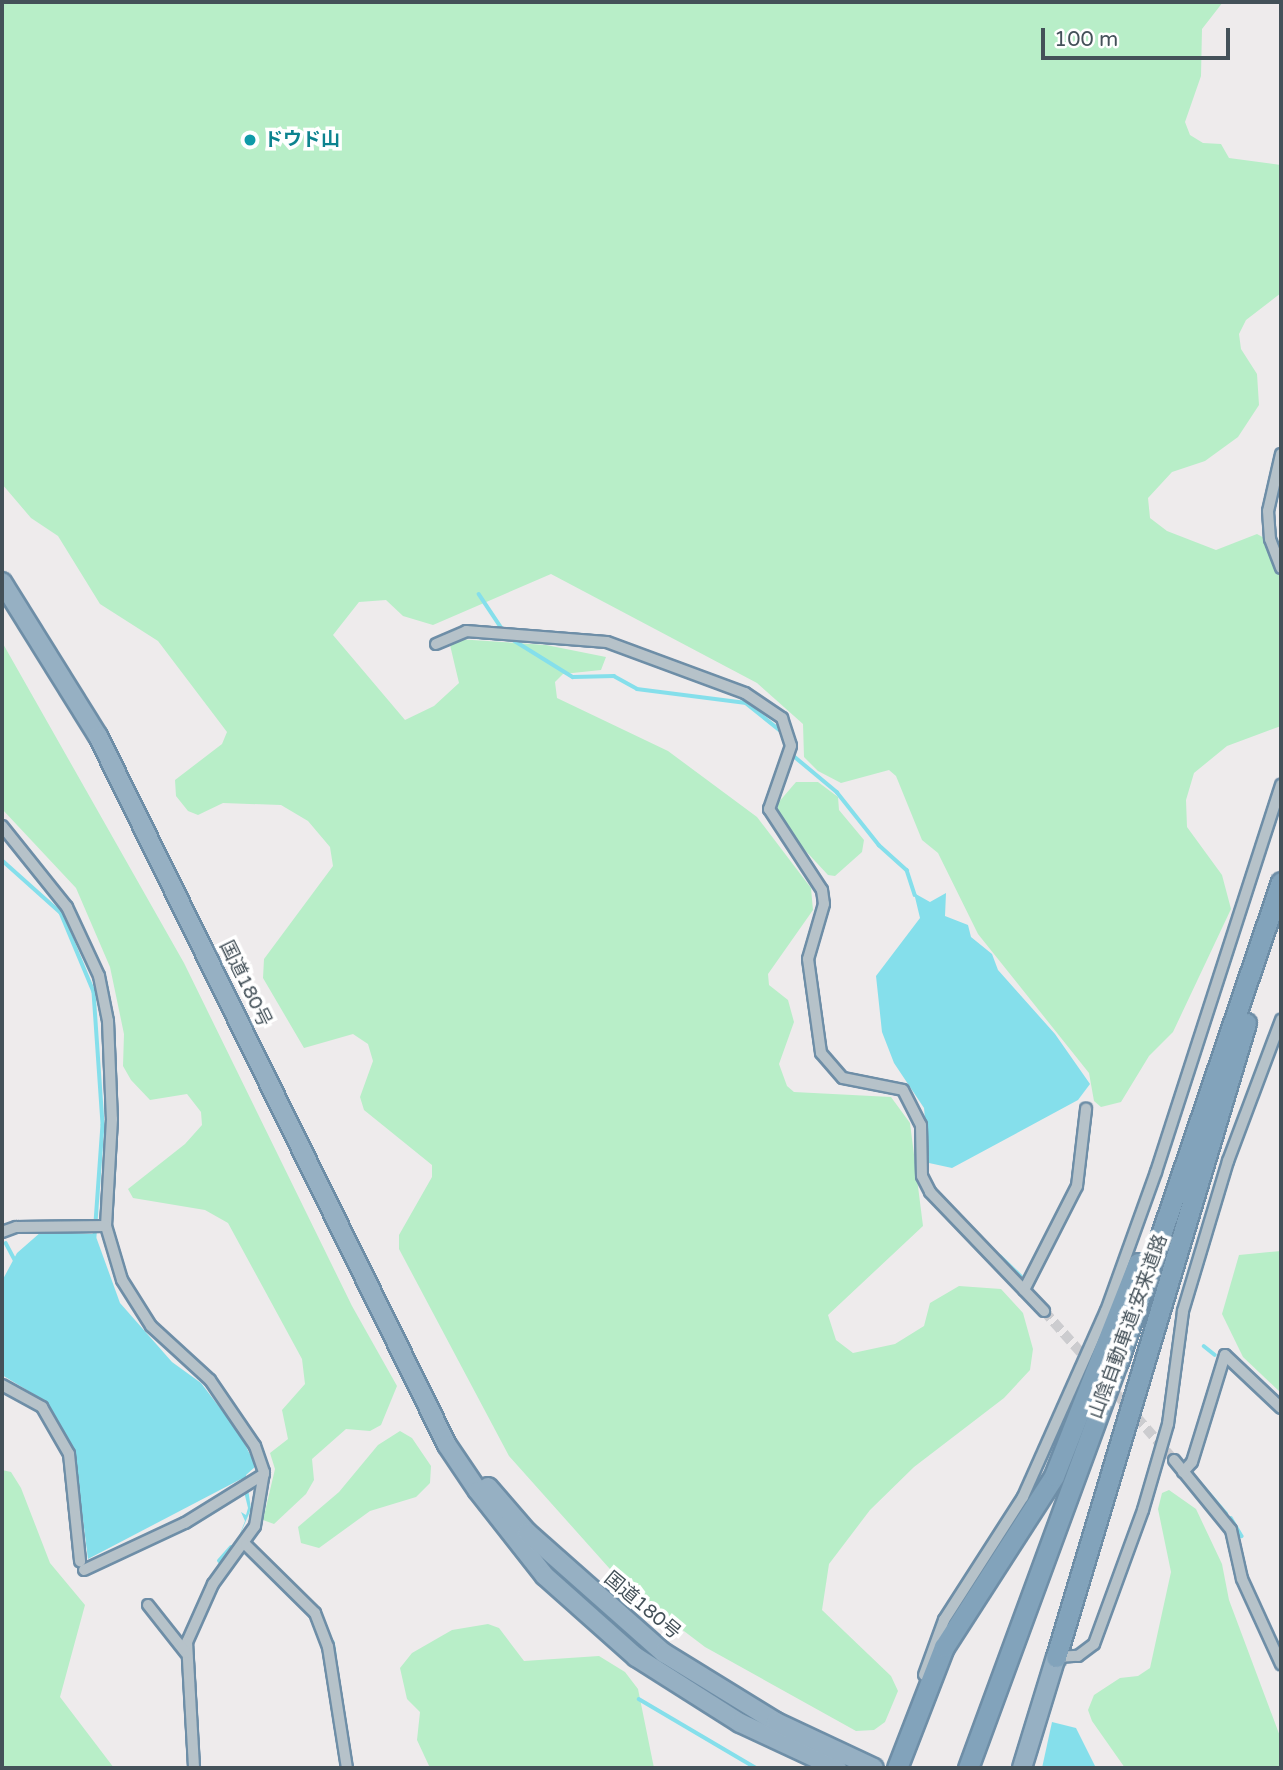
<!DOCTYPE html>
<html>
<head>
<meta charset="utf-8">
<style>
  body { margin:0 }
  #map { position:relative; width:1283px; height:1770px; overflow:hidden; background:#eeebec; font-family:"Varela Round","Noto Sans JP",sans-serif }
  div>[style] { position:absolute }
  .green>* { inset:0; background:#b8eec8 }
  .water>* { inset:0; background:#85dfeb }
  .stream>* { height:3.5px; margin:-1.75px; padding:0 1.75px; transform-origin:1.75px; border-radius:1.75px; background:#85dfeb }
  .minor-tunnel>* { height:10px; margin-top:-5px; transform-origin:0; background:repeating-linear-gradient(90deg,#cccccf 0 10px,transparent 0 15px) }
  .roads { filter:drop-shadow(2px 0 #6e8ea7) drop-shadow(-2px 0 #6e8ea7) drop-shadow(0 2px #6e8ea7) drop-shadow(0 -2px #6e8ea7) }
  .minor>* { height:10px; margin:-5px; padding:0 5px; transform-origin:5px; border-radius:5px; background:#b6c2c9 }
  .trunk>* { height:18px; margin:-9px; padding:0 9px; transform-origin:9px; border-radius:9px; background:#96b0c3 }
  .motorway>* { height:19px; margin:-9.5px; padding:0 9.5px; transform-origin:9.5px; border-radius:9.5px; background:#82a3bb }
  .dots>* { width:19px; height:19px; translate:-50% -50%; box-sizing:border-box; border:4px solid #fff; border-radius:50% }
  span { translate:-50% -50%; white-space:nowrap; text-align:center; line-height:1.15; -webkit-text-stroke:7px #fff; paint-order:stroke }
  .culture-label { font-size:19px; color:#0d838f; font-weight:700 }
  .left { translate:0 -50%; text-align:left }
  .street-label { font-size:19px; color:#445159 }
  .frame { position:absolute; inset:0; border:4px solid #445159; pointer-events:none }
  .scale { position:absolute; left:1041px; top:28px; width:189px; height:32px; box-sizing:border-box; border:4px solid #445159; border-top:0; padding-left:9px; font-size:21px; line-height:24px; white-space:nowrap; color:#445159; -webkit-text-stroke:5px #fff; paint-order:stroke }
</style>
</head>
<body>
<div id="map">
  <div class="green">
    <div style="clip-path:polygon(2px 2px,1223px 2px,1202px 29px,1201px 76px,1185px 122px,1190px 135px,1203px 143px,1221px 144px,1229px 158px,1281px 165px,1281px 293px,1246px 320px,1239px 334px,1241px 349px,1257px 374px,1259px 405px,1238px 437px,1205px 461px,1172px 472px,1148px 498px,1150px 518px,1167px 531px,1216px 550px,1257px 534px,1266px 539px,1281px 581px,1281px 726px,1227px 746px,1194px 773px,1186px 800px,1187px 827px,1222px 875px,1231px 909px,1173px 1032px,1149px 1056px,1121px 1102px,1101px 1107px,1094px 1101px,1089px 1073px,978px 934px,938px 853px,922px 840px,896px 776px,889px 770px,841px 783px,818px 771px,804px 757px,803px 724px,757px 683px,551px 574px,433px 625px,403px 616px,386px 600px,359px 602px,333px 635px,405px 720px,434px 706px,459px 683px,450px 645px,457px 639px,546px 645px,606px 657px,601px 670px,563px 674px,555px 682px,557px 698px,668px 751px,757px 817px,811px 888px,813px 910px,768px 974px,769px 985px,788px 1000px,794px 1022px,779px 1064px,787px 1086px,794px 1092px,891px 1097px,910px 1123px,923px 1226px,828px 1315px,836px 1340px,853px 1353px,895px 1344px,924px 1326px,930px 1303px,959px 1286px,1001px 1289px,1023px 1313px,1033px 1349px,1030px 1370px,1004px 1398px,914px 1467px,870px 1510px,829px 1564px,822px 1610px,891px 1676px,898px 1691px,885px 1722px,874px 1730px,856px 1731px,705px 1647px,626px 1587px,509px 1456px,399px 1249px,399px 1235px,432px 1177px,432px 1165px,364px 1110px,360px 1097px,373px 1061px,368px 1044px,353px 1034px,304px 1048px,263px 978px,264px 959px,333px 866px,330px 847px,308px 821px,281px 805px,223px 803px,198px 815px,188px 811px,176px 796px,175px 780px,222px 744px,227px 732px,158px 641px,100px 604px,58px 536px,31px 518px,2px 484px)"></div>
    <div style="clip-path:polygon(2px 642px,184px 963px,352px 1306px,397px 1386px,381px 1425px,370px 1431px,346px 1429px,312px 1459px,314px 1480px,306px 1494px,274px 1524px,263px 1520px,275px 1469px,270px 1453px,288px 1439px,282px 1410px,305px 1384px,302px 1359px,228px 1223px,205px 1210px,133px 1198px,128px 1189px,185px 1144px,202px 1125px,201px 1112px,187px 1094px,150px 1100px,131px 1080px,123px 1066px,124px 1034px,110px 967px,76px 888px,2px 809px)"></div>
    <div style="clip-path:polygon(796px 782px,818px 782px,838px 797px,839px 810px,864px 840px,862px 852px,835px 876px,828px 875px,776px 819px,778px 803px)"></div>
    <div style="clip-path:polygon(1281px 1251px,1281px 1393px,1243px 1357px,1222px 1314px,1239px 1255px)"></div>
    <div style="clip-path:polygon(400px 1431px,412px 1438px,431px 1466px,430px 1483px,416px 1497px,370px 1511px,319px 1548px,301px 1543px,298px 1527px,339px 1492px,378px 1445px)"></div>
    <div style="clip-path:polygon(2px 1470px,11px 1472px,21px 1488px,50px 1563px,85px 1605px,60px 1697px,114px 1768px,2px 1768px)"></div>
    <div style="clip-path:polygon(1169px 1490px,1196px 1509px,1222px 1564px,1229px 1600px,1281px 1739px,1281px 1768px,1125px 1768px,1092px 1721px,1088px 1710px,1094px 1695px,1120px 1678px,1138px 1676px,1150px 1668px,1171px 1572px,1158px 1509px,1162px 1493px)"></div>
    <div style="clip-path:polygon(488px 1624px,499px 1628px,524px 1661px,599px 1656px,625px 1672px,638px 1689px,654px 1768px,430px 1768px,417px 1740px,420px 1712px,407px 1699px,400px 1668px,412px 1653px,452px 1630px)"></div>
  </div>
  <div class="water">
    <div style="clip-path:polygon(914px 893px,930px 902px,946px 893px,945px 916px,968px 925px,971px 937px,992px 954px,998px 970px,1055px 1034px,1090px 1084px,1078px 1100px,952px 1168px,929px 1163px,924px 1108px,894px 1063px,882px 1032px,876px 976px,920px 918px)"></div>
    <div style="clip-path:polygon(41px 1232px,95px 1234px,120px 1303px,172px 1362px,201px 1383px,239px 1433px,256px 1466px,246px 1475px,251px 1509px,236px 1544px,245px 1521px,241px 1512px,246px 1515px,248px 1508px,241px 1479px,88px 1559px,74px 1449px,45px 1401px,2px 1375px,2px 1281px,17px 1253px)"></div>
    <div style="clip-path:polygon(1052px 1722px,1076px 1728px,1096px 1768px,1042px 1768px)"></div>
  </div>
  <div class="stream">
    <div style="left:479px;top:594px;width:43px;rotate:56.3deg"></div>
    <div style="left:510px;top:638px;width:74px;rotate:31.8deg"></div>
    <div style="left:573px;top:677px;width:41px;rotate:-1.4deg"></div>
    <div style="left:614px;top:676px;width:26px;rotate:29deg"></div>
    <div style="left:637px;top:689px;width:110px;rotate:7.3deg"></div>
    <div style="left:746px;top:703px;width:45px;rotate:38.7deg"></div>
    <div style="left:795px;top:757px;width:55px;rotate:39.8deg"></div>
    <div style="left:837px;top:792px;width:68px;rotate:51.6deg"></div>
    <div style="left:879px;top:845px;width:38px;rotate:42deg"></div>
    <div style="left:907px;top:870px;width:26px;rotate:72deg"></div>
    <div style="left:2px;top:860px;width:79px;rotate:41.9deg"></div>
    <div style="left:61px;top:913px;width:86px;rotate:67.3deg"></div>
    <div style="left:94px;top:992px;width:133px;rotate:86.1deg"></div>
    <div style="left:103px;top:1125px;width:112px;rotate:94.1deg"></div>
    <div style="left:6px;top:1243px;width:19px;rotate:62deg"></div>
    <div style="left:1000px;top:1256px;width:29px;rotate:44deg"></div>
    <div style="left:1204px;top:1346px;width:14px;rotate:39deg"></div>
    <div style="left:1195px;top:1477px;width:48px;rotate:49.3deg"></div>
    <div style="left:1231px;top:1518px;width:21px;rotate:59deg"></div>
    <div style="left:219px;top:1561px;width:18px;rotate:-49deg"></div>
    <div style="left:333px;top:1642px;width:11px;rotate:80deg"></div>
    <div style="left:639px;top:1699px;width:136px;rotate:30.5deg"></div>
  </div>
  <div class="minor-tunnel">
    <div style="left:1044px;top:1311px;width:69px;rotate:48.5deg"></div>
    <div style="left:1107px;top:1383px;width:102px;rotate:49deg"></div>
  </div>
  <div class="roads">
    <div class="minor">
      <div style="left:1281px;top:454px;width:58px;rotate:102.8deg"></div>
      <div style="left:1268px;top:511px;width:28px;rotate:86deg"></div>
      <div style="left:1270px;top:539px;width:31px;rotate:69deg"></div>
      <div style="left:436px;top:644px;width:33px;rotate:-23deg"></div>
      <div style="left:466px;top:631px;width:141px;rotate:4.5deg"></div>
      <div style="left:607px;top:642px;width:147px;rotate:20.3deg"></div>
      <div style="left:745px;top:693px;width:45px;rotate:34deg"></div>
      <div style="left:782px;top:718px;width:29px;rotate:72deg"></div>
      <div style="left:791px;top:746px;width:67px;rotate:109.2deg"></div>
      <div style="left:769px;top:809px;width:97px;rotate:56.8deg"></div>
      <div style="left:822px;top:890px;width:14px;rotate:82deg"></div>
      <div style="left:824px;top:904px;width:57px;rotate:106.2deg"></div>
      <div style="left:808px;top:959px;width:95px;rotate:82.1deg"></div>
      <div style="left:821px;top:1053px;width:33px;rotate:49deg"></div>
      <div style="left:843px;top:1078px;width:61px;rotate:11.3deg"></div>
      <div style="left:903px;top:1090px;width:39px;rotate:63deg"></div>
      <div style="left:921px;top:1125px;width:51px;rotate:88.9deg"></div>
      <div style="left:922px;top:1176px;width:18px;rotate:63deg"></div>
      <div style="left:930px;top:1192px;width:165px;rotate:46.2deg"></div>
      <div style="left:2px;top:826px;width:104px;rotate:51.3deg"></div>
      <div style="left:67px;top:907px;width:76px;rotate:65.1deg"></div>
      <div style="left:99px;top:976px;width:46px;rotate:78.7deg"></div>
      <div style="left:108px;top:1021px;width:98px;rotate:87.7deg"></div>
      <div style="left:112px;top:1119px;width:107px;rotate:93.2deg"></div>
      <div style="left:106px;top:1226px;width:56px;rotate:73.5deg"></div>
      <div style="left:122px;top:1280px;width:54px;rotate:57.8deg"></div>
      <div style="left:151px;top:1326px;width:80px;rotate:42.5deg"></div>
      <div style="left:210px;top:1380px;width:80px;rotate:55.7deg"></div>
      <div style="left:255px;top:1446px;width:28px;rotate:71deg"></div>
      <div style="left:264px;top:1472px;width:55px;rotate:99.5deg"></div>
      <div style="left:255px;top:1526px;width:72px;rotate:125.9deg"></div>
      <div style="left:213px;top:1584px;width:64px;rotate:114.1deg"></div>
      <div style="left:187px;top:1642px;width:126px;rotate:86.8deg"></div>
      <div style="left:2px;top:1232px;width:15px;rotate:-20deg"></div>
      <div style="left:16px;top:1227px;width:90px;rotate:-0.6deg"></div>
      <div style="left:1024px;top:1290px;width:117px;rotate:-63deg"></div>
      <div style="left:1077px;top:1186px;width:78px;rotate:-83.3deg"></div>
      <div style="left:2px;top:1385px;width:46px;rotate:28.8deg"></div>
      <div style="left:42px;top:1407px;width:54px;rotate:60.1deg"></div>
      <div style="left:69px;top:1454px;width:108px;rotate:84.1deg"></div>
      <div style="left:1174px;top:1460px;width:90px;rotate:50.8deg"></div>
      <div style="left:1231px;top:1530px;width:50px;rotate:77.3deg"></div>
      <div style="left:1242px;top:1579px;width:94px;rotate:65.4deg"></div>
      <div style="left:1183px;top:1472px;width:13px;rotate:-48deg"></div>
      <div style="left:1192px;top:1462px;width:112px;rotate:-72.9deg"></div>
      <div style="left:1225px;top:1355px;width:77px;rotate:43.4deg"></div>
      <div style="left:246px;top:1545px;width:97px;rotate:44.6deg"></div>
      <div style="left:315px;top:1613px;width:36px;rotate:69deg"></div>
      <div style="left:328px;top:1647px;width:122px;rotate:81.1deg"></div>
      <div style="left:84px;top:1570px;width:111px;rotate:-25deg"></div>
      <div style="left:185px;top:1523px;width:93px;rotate:-31.8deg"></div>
      <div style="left:148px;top:1605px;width:61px;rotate:51.6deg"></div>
      <div style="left:1056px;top:1657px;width:22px;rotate:-3deg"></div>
      <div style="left:1078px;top:1656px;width:20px;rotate:-37deg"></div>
      <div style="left:1094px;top:1644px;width:143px;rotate:-69.9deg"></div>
      <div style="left:1143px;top:1510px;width:90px;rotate:-73.8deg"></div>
      <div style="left:1168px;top:1424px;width:114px;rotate:-82.4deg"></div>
      <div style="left:1183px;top:1311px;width:157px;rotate:-73.3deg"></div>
      <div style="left:1228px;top:1161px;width:151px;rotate:-69.4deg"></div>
      <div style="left:924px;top:1675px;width:59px;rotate:-70deg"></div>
      <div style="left:944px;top:1620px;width:146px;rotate:-57.3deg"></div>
      <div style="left:1023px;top:1497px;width:204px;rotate:-66deg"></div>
      <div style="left:1106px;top:1311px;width:148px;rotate:-70.2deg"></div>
      <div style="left:1156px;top:1172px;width:407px;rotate:-72.1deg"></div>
    </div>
    <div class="trunk">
      <div style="left:2px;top:582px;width:181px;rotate:58.1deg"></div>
      <div style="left:98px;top:736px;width:790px;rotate:63.79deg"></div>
      <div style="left:447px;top:1445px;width:55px;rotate:56deg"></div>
      <div style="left:478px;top:1491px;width:108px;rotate:51.8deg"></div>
      <div style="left:545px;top:1576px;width:122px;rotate:41.7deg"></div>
      <div style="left:636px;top:1657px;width:123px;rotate:32.4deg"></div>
      <div style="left:740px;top:1723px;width:107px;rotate:24.9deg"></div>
      <div style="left:488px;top:1487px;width:60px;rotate:49.1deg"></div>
      <div style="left:527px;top:1532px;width:183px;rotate:41.5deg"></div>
      <div style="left:664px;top:1653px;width:132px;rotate:31.6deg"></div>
      <div style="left:776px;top:1722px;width:108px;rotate:25.1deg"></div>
      <div style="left:1022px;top:1768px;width:116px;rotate:-73deg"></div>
    </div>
    <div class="motorway">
      <div style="left:1056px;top:1657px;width:662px;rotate:-73.32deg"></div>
      <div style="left:897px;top:1768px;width:130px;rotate:-68.8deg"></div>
      <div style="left:944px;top:1647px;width:203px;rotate:-57.2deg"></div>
      <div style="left:1054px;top:1476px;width:229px;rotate:-68.5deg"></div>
      <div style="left:968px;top:1768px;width:431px;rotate:-69.8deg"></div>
      <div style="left:1117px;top:1364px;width:509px;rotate:-71.21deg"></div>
    </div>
  </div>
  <div class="dots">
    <div style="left:250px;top:140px;background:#0f9aa8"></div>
  </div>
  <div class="culture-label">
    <span class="left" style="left:264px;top:140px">ドウド山</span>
  </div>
  <div class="street-label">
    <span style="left:245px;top:984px;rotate:64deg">国道180号</span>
    <span style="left:1129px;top:1327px;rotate:-70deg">山陰自動車道;安来道路</span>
    <span style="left:642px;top:1606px;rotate:40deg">国道180号</span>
  </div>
  <div class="frame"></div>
  <div class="scale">100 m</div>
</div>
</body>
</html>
